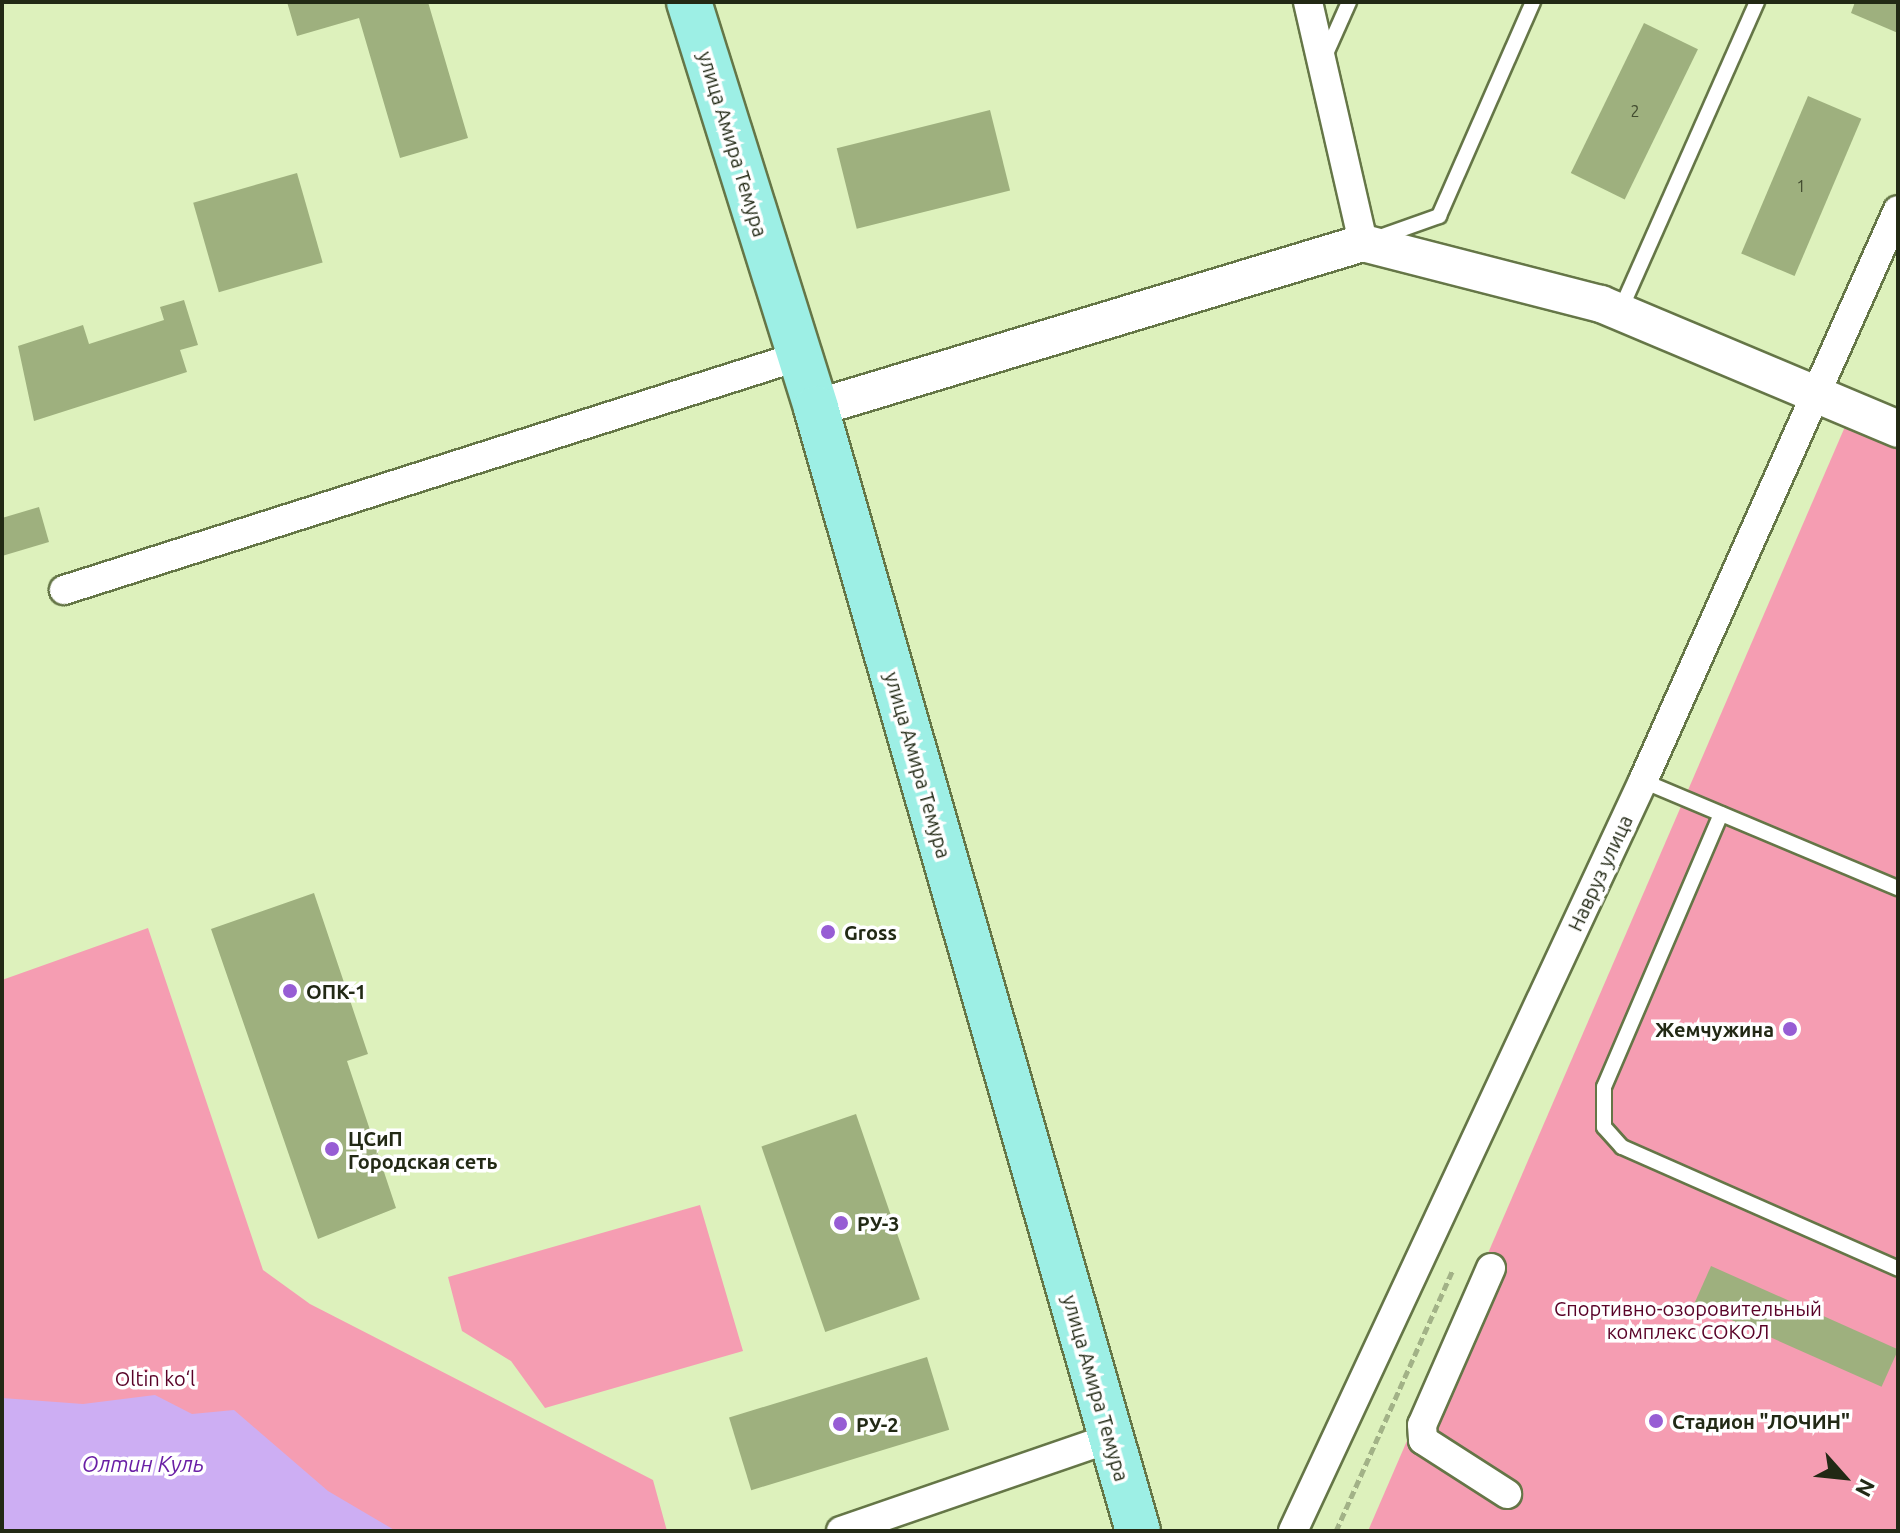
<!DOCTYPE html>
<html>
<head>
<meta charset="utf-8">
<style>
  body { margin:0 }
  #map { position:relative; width:1900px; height:1533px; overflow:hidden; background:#ddf1bc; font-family:Ubuntu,sans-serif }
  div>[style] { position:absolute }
  .green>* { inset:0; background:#f59db2 }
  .water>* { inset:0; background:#cdaef3 }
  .building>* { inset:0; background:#9eb07e; transform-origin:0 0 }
  .path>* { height:5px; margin-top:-2.5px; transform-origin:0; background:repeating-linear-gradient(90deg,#a2b287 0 8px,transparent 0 12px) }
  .roads { filter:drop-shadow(2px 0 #657647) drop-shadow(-2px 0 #657647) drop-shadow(0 2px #657647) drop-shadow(0 -2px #657647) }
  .service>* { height:14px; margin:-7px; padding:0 7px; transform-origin:7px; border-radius:7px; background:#fff }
  .minor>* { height:28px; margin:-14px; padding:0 14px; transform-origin:14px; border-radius:14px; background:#fff }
  .tertiary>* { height:36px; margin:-18px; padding:0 18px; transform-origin:18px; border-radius:18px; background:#fff }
  .primary>* { height:44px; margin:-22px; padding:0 22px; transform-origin:22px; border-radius:22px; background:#9defe5 }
  .dots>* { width:22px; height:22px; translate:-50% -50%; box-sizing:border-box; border:4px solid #fff; border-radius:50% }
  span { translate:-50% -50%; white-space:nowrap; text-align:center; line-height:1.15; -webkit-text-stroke:7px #fff; paint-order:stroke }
  .number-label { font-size:16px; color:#414b2f }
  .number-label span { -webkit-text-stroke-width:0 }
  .street-label { font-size:20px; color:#222915 }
  .poi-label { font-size:20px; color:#222915; font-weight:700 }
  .left { translate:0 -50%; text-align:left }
  .right { translate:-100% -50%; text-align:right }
  .park-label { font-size:20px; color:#590227 }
  .water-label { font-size:22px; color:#6a1fa5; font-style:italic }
  .frame { position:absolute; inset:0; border:4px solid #222915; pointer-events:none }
  .north { position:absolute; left:1804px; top:1437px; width:80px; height:80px; -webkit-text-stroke:6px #fff; paint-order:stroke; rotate:117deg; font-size:22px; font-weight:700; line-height:32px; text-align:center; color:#222915 }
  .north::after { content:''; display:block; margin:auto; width:28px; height:36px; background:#222915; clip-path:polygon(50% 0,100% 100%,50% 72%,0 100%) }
</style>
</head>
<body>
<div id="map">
  <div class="green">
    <div style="clip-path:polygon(1847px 422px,1898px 444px,1898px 1531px,1368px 1531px)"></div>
    <div style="clip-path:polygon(148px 928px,263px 1270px,310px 1304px,653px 1480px,667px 1531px,2px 1531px,2px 980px)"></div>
    <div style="clip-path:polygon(700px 1205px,743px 1351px,545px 1408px,511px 1361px,462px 1331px,448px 1277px)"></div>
  </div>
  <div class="water">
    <div style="clip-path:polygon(155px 1395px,192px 1414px,234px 1410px,328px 1491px,396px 1531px,2px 1531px,2px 1398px,83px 1404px)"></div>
  </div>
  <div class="building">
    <div style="clip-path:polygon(287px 2px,428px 2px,468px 138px,400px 158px,359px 18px,297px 36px)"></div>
    <div style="clip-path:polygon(1855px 2px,1898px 2px,1898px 33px,1851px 13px)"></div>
    <div style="left:1644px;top:23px;width:60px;height:167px;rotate:26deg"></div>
    <div style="left:1808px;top:96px;width:58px;height:171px;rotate:23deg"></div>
    <div style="left:990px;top:110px;width:83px;height:158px;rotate:76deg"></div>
    <div style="left:297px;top:173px;width:93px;height:108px;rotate:74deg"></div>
    <div style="clip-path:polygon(184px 300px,198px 345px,180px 350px,187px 372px,34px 421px,18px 346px,83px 325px,89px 344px,164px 320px,160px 307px)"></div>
    <div style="clip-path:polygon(39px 507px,49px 542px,2px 556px,2px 518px)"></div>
    <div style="clip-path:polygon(314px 893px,368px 1054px,347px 1061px,396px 1208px,318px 1239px,211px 929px)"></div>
    <div style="left:856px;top:1114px;width:196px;height:100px;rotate:71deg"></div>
    <div style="left:1711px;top:1266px;width:205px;height:41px;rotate:24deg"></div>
    <div style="left:927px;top:1357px;width:76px;height:207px;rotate:73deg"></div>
  </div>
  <div class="path">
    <div style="left:1336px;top:1531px;width:287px;rotate:-65.9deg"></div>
  </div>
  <div class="roads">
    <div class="service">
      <div style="left:1325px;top:56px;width:59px;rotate:-66deg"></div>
      <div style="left:1377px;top:238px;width:66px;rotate:-19.5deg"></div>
      <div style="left:1439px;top:216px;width:234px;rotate:-66.3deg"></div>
      <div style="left:1620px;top:311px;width:338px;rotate:-66.1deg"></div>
      <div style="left:1643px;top:781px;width:277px;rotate:22.8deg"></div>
      <div style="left:1721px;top:814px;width:297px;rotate:113.2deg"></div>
      <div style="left:1604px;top:1087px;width:40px;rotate:90deg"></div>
      <div style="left:1604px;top:1127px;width:27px;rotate:48deg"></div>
      <div style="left:1622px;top:1147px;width:302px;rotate:23.8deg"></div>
    </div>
    <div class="minor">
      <div style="left:1308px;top:2px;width:247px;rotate:77.1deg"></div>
      <div style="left:64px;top:590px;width:772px;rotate:-17.64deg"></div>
      <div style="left:1491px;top:1268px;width:171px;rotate:113.7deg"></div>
      <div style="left:1422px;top:1425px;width:15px;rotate:86deg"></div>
      <div style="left:1423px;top:1440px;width:100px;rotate:32.7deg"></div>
      <div style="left:841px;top:1531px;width:286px;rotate:-19deg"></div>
      <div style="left:1293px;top:1531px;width:828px;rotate:-64.98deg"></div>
      <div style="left:1643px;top:781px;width:625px;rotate:-65.94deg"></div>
    </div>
    <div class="tertiary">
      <div style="left:816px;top:408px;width:571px;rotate:-16.79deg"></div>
      <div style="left:1363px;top:243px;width:246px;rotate:14.4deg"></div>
      <div style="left:1601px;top:304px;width:322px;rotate:22.8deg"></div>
    </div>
    <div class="primary">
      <div style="left:689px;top:2px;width:425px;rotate:72.6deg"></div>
      <div style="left:816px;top:408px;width:1168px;rotate:74deg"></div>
    </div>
  </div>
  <div class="dots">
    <div style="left:828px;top:932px;background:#975dd4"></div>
    <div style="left:290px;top:991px;background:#975dd4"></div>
    <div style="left:1790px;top:1029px;background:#975dd4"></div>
    <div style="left:332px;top:1149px;background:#975dd4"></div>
    <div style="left:841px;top:1223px;background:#975dd4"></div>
    <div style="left:1656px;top:1421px;background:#975dd4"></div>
    <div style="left:840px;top:1424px;background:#975dd4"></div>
  </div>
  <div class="number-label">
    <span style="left:1635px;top:111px">2</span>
    <span style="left:1801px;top:186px">1</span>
  </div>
  <div class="street-label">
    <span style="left:733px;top:144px;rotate:73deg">улица Амира Темура</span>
    <span style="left:918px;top:765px;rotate:74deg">улица Амира Темура</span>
    <span style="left:1600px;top:873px;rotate:-65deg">Навруз улица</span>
    <span style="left:1096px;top:1388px;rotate:74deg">улица Амира Темура</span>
  </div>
  <div class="poi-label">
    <span class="left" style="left:844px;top:932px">Gross</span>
    <span class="left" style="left:306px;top:991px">ОПК-1</span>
    <span class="right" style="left:1774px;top:1029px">Жемчужина</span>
    <span class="left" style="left:348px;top:1150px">ЦСиП<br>Городская сеть</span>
    <span class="left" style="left:857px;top:1223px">РУ-3</span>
    <span class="left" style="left:1672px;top:1421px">Стадион "ЛОЧИН"</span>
    <span class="left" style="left:856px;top:1424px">РУ-2</span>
  </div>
  <div class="park-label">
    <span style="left:1688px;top:1320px">Спортивно-озоровительный<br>комплекс СОКОЛ</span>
    <span style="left:155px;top:1378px">Oltin ko‘l</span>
  </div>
  <div class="water-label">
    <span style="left:143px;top:1464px">Олтин Куль</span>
  </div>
  <div class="frame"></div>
  <div class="north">N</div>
</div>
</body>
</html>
